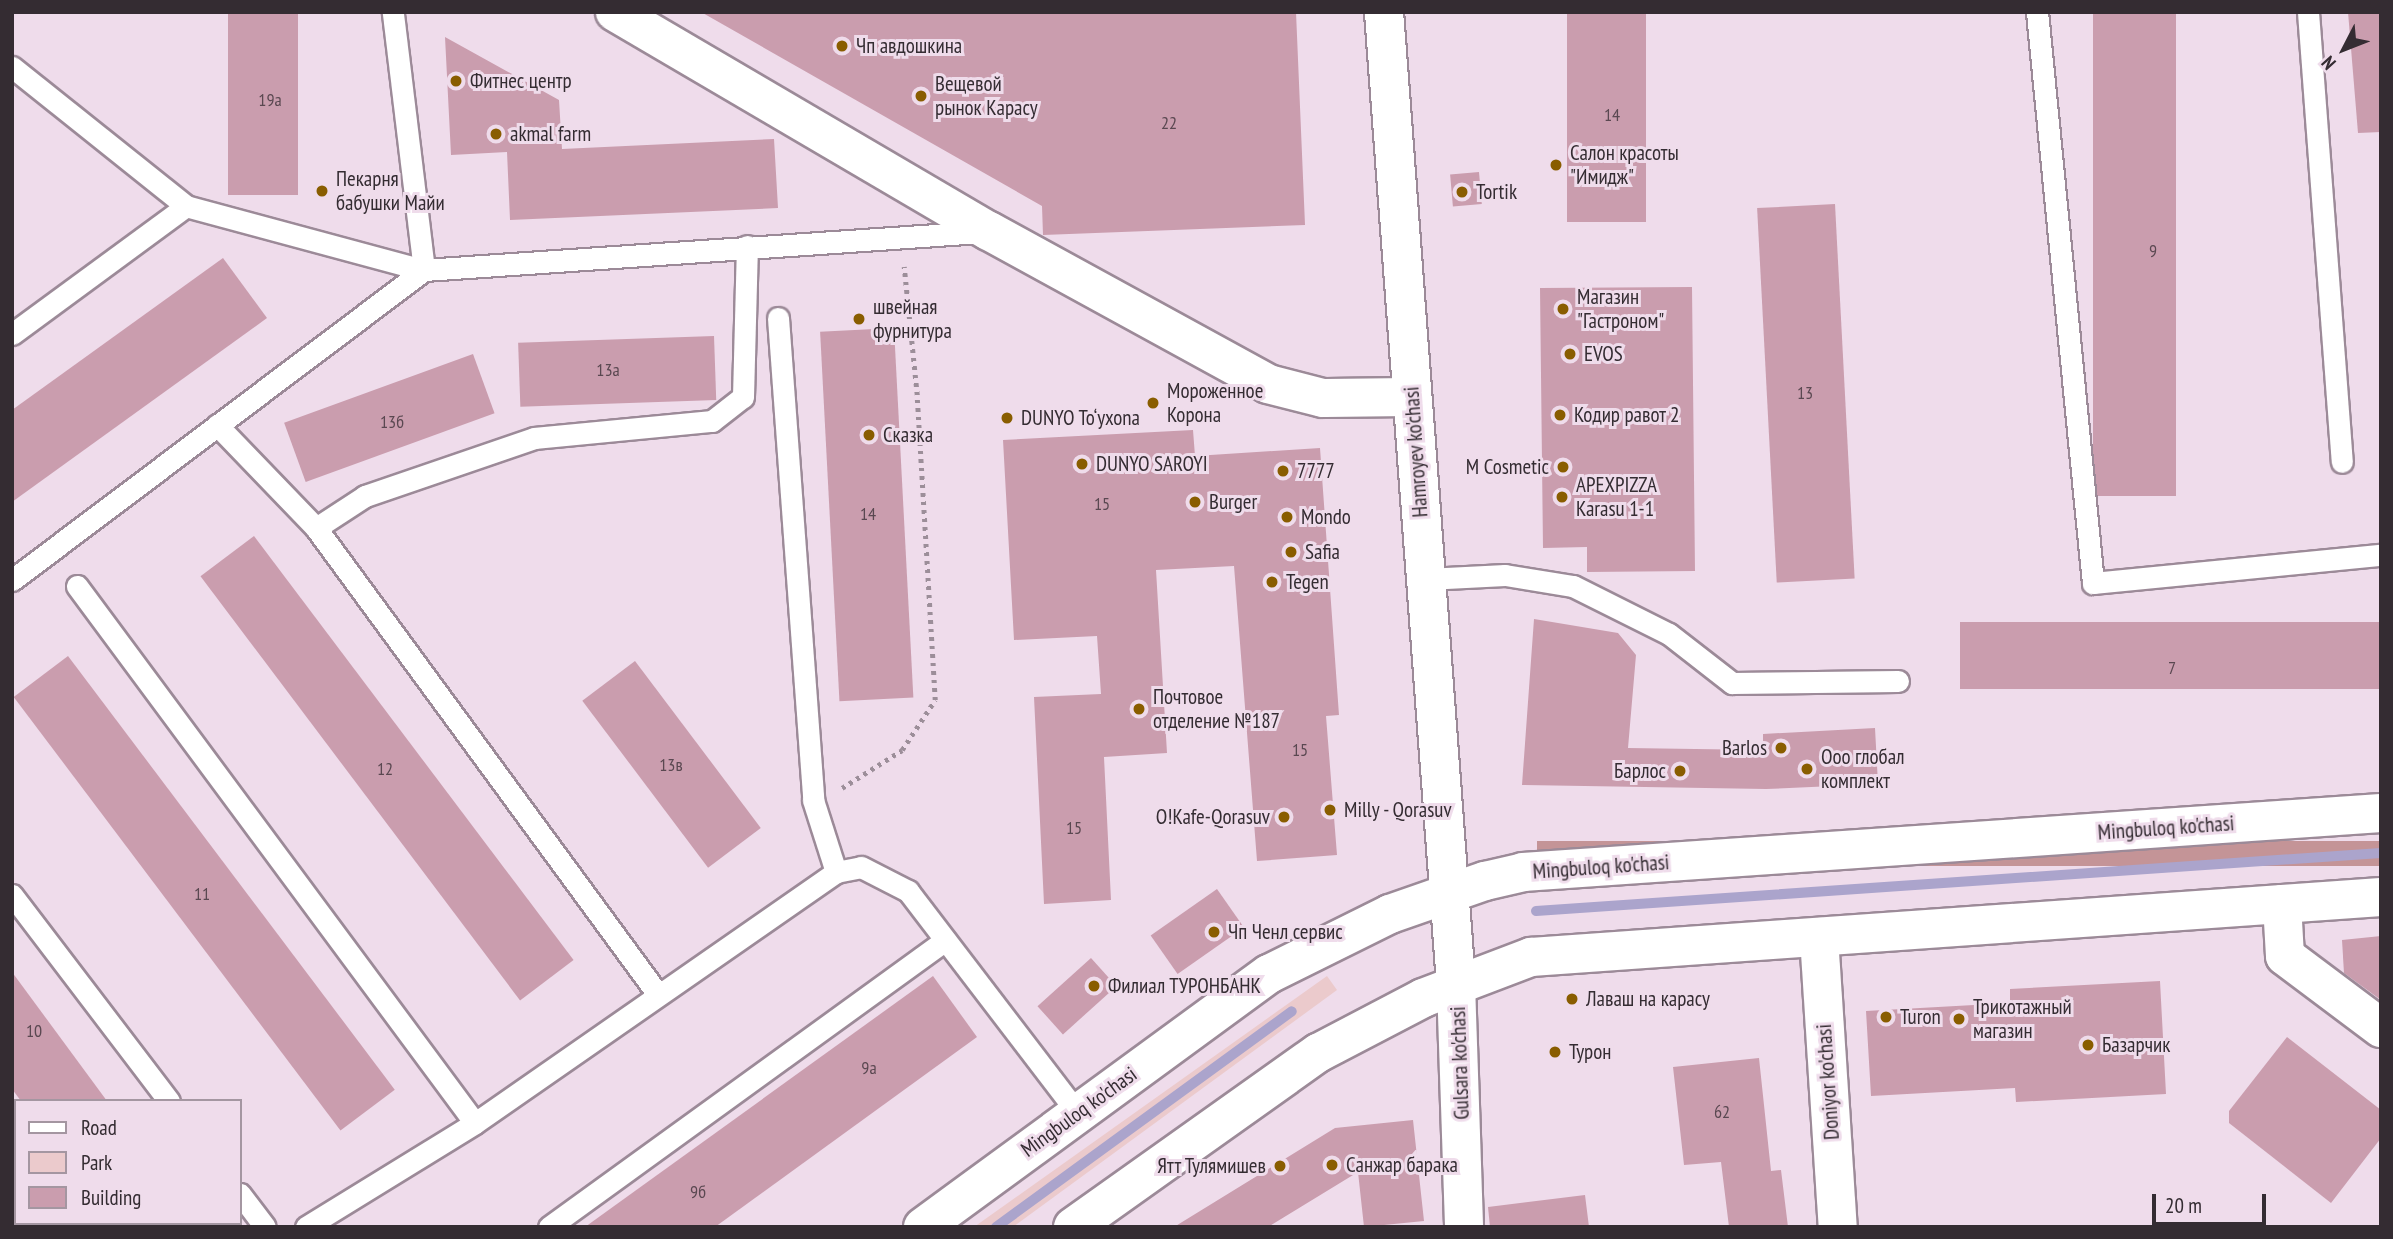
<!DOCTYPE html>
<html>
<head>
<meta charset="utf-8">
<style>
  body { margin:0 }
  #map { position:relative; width:2393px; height:1239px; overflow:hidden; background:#efdceb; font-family:"PT Sans Narrow",sans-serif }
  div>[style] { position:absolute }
  .green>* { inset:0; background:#ebcacc }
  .forest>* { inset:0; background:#c49497; transform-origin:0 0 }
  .stream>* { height:10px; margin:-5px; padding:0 5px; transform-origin:5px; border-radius:5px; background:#aba4cc }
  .building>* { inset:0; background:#ca9dae; transform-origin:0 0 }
  .path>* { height:4.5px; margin-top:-2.25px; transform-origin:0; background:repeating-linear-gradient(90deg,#9c8e99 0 3.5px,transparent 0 8.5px) }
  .roads { filter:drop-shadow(2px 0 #9c8a98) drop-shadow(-2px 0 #9c8a98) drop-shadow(0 2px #9c8a98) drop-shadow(0 -2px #9c8a98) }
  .lane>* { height:21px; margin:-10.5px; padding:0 10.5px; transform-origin:10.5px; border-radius:10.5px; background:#fff }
  .street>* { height:38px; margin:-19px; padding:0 19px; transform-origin:19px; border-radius:19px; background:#fff }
  .secondary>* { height:38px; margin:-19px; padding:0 19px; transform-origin:19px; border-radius:19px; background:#fff }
  .dots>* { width:19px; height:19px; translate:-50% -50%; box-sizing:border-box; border:4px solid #efdceb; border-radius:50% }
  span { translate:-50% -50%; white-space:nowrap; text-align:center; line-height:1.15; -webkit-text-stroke:6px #efdceb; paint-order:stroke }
  .number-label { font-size:18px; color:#5a4851 }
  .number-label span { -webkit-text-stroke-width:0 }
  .poi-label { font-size:21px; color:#342c32 }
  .left { translate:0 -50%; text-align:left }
  .right { translate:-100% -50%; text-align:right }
  .street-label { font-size:21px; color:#342c32 }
  .frame { position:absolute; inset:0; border:14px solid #342c32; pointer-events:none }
  .legend { position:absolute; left:14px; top:1099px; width:228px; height:126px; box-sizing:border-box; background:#efdceb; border:2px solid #a496a1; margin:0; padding:9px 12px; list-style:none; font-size:21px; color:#342c32 }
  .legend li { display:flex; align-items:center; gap:14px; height:35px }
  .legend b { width:35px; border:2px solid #a496a1 }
  .north { position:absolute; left:2309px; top:14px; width:70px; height:70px; -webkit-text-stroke:5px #efdceb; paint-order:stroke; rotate:228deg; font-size:19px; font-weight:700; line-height:28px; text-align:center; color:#342c32 }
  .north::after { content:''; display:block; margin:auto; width:24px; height:32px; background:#342c32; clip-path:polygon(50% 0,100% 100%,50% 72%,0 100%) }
  .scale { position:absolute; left:2152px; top:1194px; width:114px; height:32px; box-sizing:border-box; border:4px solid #342c32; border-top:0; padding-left:9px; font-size:21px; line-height:24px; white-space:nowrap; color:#342c32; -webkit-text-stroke:5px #efdceb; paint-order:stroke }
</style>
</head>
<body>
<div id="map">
  <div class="green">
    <div style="clip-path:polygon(1327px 976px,1337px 990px,1013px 1227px,974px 1227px)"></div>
  </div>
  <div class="forest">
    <div style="left:2381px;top:841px;width:25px;height:844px;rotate:90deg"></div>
  </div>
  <div class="stream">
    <div style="left:1536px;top:911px;width:847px;rotate:-3.93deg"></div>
    <div style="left:996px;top:1227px;width:366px;rotate:-36.1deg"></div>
  </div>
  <div class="building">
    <div style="left:228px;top:12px;width:70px;height:183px"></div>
    <div style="clip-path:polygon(701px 12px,1296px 12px,1305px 225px,1043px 235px,1042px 206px)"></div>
    <div style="left:1567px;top:12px;width:79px;height:210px"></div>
    <div style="left:2093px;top:12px;width:83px;height:484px"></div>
    <div style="clip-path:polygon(2348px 12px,2381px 12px,2381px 132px,2358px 133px)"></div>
    <div style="clip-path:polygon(445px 37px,559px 100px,562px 149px,774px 139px,778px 208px,510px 220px,507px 152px,451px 155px)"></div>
    <div style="left:1479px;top:172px;width:32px;height:29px;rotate:85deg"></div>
    <div style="left:1835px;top:204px;width:375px;height:78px;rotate:87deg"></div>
    <div style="clip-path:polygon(223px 258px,267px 318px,12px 502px,12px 410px)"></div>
    <div style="clip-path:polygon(1692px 287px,1695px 571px,1587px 572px,1587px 547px,1543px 548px,1540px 288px)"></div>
    <div style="left:894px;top:328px;width:370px;height:74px;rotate:87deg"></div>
    <div style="left:714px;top:336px;width:64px;height:196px;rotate:88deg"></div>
    <div style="left:473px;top:354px;width:63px;height:201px;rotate:70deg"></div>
    <div style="clip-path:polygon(1193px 430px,1195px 456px,1320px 448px,1339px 715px,1326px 716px,1337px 855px,1257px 861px,1234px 566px,1156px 570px,1167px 753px,1104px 757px,1111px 900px,1044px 904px,1034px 697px,1101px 694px,1097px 636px,1014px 640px,1003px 440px)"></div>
    <div style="left:254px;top:536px;width:531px;height:67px;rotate:53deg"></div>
    <div style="clip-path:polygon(1534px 619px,1618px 633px,1636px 655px,1628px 748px,1763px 750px,1763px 734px,1875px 728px,1878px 784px,1766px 789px,1522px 785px)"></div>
    <div style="left:2381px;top:622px;width:67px;height:421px;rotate:90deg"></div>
    <div style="left:68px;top:656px;width:543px;height:68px;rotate:53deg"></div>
    <div style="left:635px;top:661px;width:209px;height:66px;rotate:53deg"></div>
    <div style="left:1217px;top:889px;width:47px;height:81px;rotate:55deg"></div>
    <div style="clip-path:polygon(2381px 936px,2381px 1000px,2344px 973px,2342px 940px)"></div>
    <div style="left:1091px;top:958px;width:38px;height:72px;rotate:48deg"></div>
    <div style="clip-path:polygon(12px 972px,107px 1101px,21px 1101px,12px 1089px)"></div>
    <div style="clip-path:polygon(933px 976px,977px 1037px,715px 1227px,585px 1227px)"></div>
    <div style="clip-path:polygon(2160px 981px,2166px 1094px,2016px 1102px,2015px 1088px,1871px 1096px,1866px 1011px,2010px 1003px,2010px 989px)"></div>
    <div style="clip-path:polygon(2287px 1037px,2381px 1110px,2381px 1138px,2331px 1203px,2229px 1123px,2229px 1111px)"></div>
    <div style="clip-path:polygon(1759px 1058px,1771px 1171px,1781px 1170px,1788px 1227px,1729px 1227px,1721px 1162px,1684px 1165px,1673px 1067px)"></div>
    <div style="clip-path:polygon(1413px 1120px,1424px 1221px,1364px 1227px,1358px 1172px,1268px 1227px,1174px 1227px,1335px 1128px)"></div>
    <div style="clip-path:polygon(1585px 1195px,1589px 1227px,1490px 1227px,1488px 1207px)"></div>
  </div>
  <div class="path">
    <div style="left:842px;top:788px;width:71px;rotate:-32.3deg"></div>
    <div style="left:902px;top:750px;width:60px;rotate:-56.6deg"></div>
    <div style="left:935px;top:700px;width:306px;rotate:-93.4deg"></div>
    <div style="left:917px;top:395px;width:129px;rotate:-95.8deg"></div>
  </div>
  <div class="roads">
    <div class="lane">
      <div style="left:2037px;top:12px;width:574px;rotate:84.4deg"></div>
      <div style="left:2093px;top:583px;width:289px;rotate:-5.6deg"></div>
      <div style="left:2308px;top:12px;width:451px;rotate:85.7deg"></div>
      <div style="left:12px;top:67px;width:223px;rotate:38.6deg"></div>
      <div style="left:186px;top:206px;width:246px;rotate:15.1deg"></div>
      <div style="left:424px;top:270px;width:557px;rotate:-3.91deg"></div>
      <div style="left:778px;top:318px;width:483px;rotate:85.8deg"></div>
      <div style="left:813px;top:800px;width:76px;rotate:72.3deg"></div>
      <div style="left:12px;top:334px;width:216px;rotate:-36.3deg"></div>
      <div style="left:217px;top:425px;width:143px;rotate:46.1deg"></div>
      <div style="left:316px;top:528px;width:59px;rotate:-33.1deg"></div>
      <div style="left:365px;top:496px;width:179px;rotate:-18.9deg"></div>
      <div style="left:534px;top:438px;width:179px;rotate:-5.5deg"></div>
      <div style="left:712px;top:421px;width:39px;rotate:-38deg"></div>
      <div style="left:743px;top:397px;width:151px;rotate:-88.5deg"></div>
      <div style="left:316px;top:528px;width:577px;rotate:53.75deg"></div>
      <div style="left:1426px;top:579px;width:79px;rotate:-2.9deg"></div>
      <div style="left:1505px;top:575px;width:69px;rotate:9.2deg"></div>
      <div style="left:1573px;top:586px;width:107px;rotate:26.6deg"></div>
      <div style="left:1669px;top:634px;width:80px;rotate:37.9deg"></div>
      <div style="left:1732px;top:683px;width:166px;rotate:-0.7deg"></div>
      <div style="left:12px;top:580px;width:516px;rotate:-36.96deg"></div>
      <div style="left:424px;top:270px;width:260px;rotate:-96.9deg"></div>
      <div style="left:77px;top:586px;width:668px;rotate:53.46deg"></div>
      <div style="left:12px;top:895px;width:259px;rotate:52.7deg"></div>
      <div style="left:240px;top:1194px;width:41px;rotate:52.9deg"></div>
      <div style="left:306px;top:1227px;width:198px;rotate:-31.6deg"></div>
      <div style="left:475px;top:1123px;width:440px;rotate:-34.8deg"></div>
      <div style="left:836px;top:872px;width:25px;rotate:-11deg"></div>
      <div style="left:861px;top:867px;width:53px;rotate:27.1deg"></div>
      <div style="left:908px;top:891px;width:280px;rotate:52.6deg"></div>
      <div style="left:549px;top:1227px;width:489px;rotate:-35.9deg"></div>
    </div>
    <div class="street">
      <div style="left:615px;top:12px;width:433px;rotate:30.4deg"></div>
      <div style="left:989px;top:231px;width:318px;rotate:28.7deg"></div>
      <div style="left:1268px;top:384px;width:57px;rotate:14.3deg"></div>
      <div style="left:1323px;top:398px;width:89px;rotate:-0.6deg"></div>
      <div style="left:2282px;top:904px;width:52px;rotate:86.7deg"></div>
      <div style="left:2285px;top:956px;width:120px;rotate:36.9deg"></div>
      <div style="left:1819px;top:937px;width:291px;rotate:86.3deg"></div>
      <div style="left:1456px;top:984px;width:243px;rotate:88.1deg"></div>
    </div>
    <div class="secondary">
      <div style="left:1384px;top:12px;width:975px;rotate:85.76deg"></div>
      <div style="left:923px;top:1227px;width:429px;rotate:-36.2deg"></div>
      <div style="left:1269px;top:974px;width:135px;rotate:-26.4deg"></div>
      <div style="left:1390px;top:914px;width:101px;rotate:-19.2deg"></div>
      <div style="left:1485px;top:881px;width:39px;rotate:-13deg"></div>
      <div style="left:1523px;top:872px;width:860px;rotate:-3.93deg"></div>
      <div style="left:1073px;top:1227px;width:301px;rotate:-35.4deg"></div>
      <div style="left:1318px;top:1053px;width:119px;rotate:-27.6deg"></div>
      <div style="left:1423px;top:998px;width:116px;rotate:-20.8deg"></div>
      <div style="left:1531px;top:957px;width:852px;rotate:-4.04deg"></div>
    </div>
  </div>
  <div class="dots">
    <div style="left:842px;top:46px;background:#895d00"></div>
    <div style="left:456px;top:81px;background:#895d00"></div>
    <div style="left:921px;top:96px;background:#895d00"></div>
    <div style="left:496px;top:134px;background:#895d00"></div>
    <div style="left:1556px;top:165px;background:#895d00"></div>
    <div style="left:322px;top:191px;background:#895d00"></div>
    <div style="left:1462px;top:192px;background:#895d00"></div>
    <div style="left:1563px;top:309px;background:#895d00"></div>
    <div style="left:859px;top:319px;background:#895d00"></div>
    <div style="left:1570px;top:354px;background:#895d00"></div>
    <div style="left:1153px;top:403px;background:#895d00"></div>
    <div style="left:1560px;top:415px;background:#895d00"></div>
    <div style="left:1007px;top:418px;background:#895d00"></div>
    <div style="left:869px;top:435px;background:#895d00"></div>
    <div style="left:1082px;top:464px;background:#895d00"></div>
    <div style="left:1563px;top:467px;background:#895d00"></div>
    <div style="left:1283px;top:471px;background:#895d00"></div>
    <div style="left:1562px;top:497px;background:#895d00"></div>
    <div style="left:1195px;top:502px;background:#895d00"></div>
    <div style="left:1287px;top:517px;background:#895d00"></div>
    <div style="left:1291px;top:552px;background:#895d00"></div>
    <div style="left:1272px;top:582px;background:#895d00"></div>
    <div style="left:1139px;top:709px;background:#895d00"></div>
    <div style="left:1781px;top:748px;background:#895d00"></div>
    <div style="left:1807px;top:769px;background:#895d00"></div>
    <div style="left:1680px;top:771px;background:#895d00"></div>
    <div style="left:1330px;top:810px;background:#895d00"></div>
    <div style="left:1284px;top:817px;background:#895d00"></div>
    <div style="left:1214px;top:932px;background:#895d00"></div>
    <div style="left:1094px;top:986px;background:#895d00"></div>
    <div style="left:1572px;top:999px;background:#895d00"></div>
    <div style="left:1886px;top:1017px;background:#895d00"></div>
    <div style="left:1959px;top:1019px;background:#895d00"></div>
    <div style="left:2088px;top:1045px;background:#895d00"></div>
    <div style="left:1555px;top:1052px;background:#895d00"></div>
    <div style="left:1332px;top:1165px;background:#895d00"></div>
    <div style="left:1280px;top:1166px;background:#895d00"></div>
  </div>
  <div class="number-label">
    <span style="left:270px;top:100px">19а</span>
    <span style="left:1612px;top:115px">14</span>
    <span style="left:1169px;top:123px">22</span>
    <span style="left:2153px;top:251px">9</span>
    <span style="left:608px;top:370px">13а</span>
    <span style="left:1805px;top:393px">13</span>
    <span style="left:392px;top:422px">13б</span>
    <span style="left:1102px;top:504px">15</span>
    <span style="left:868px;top:514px">14</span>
    <span style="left:2172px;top:668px">7</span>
    <span style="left:1300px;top:750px">15</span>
    <span style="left:671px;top:765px">13в</span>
    <span style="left:385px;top:769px">12</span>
    <span style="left:1074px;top:828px">15</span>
    <span style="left:202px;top:894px">11</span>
    <span style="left:34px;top:1031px">10</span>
    <span style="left:869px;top:1068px">9а</span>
    <span style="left:1722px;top:1112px">62</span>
    <span style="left:698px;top:1192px">9б</span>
  </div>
  <div class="poi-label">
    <span class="left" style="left:856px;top:46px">Чп авдошкина</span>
    <span class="left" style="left:470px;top:81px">Фитнес центр</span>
    <span class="left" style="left:935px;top:96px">Вещевой<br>рынок Карасу</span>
    <span class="left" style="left:510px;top:134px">akmal farm</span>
    <span class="left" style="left:1570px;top:165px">Салон красоты<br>"Имидж"</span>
    <span class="left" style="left:336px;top:191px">Пекарня<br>бабушки Майи</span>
    <span class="left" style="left:1476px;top:192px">Tortik</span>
    <span class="left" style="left:1577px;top:309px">Магазин<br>"Гастроном"</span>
    <span class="left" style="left:873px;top:319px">швейная<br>фурнитура</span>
    <span class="left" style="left:1584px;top:354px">EVOS</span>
    <span class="left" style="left:1167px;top:403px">Мороженное<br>Корона</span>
    <span class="left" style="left:1574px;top:415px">Кодир равот 2</span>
    <span class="left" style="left:1021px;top:418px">DUNYO To‘yxona</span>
    <span class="left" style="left:883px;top:435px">Сказка</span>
    <span class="left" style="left:1096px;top:464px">DUNYO SAROYI</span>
    <span class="right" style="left:1549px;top:467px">M Cosmetic</span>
    <span class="left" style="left:1297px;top:471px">7777</span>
    <span class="left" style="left:1576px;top:497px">APEXPIZZA<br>Karasu 1-1</span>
    <span class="left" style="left:1209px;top:502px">Burger</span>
    <span class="left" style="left:1301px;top:517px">Mondo</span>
    <span class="left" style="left:1305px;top:552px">Safia</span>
    <span class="left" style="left:1286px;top:582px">Tegen</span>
    <span class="left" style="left:1153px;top:709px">Почтовое<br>отделение №187</span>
    <span class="right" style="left:1767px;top:748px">Barlos</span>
    <span class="left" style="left:1821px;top:769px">Ооо глобал<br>комплект</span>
    <span class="right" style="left:1666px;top:771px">Барлос</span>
    <span class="left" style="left:1344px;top:810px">Milly - Qorasuv</span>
    <span class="right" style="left:1270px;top:817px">O!Kafe-Qorasuv</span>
    <span class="left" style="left:1228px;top:932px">Чп Ченл сервис</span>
    <span class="left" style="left:1108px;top:986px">Филиал ТУРОНБАНК</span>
    <span class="left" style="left:1586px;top:999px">Лаваш на карасу</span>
    <span class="left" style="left:1973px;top:1019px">Трикотажный<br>магазин</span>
    <span class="left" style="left:1900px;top:1017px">Turon</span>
    <span class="left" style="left:2102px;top:1045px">Базарчик</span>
    <span class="left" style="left:1569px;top:1052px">Турон</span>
    <span class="left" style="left:1346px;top:1165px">Санжар барака</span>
    <span class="right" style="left:1266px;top:1166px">Ятт Тулямишев</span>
  </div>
  <div class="street-label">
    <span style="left:1416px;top:452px;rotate:-94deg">Hamroyev ko'chasi</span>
    <span style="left:2166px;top:828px;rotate:-4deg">Mingbuloq ko'chasi</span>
    <span style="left:1601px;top:867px;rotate:-4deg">Mingbuloq ko'chasi</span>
    <span style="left:1460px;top:1063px;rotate:-92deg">Gulsara ko'chasi</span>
    <span style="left:1828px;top:1082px;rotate:-94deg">Doniyor ko'chasi</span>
    <span style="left:1079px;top:1112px;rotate:-36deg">Mingbuloq ko'chasi</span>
  </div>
  <div class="frame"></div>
  <ul class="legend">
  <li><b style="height:9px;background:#fff"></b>Road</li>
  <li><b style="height:19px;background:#ebcacc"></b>Park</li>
  <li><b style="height:19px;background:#ca9dae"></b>Building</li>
  </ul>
  <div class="north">N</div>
  <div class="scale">20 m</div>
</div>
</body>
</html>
